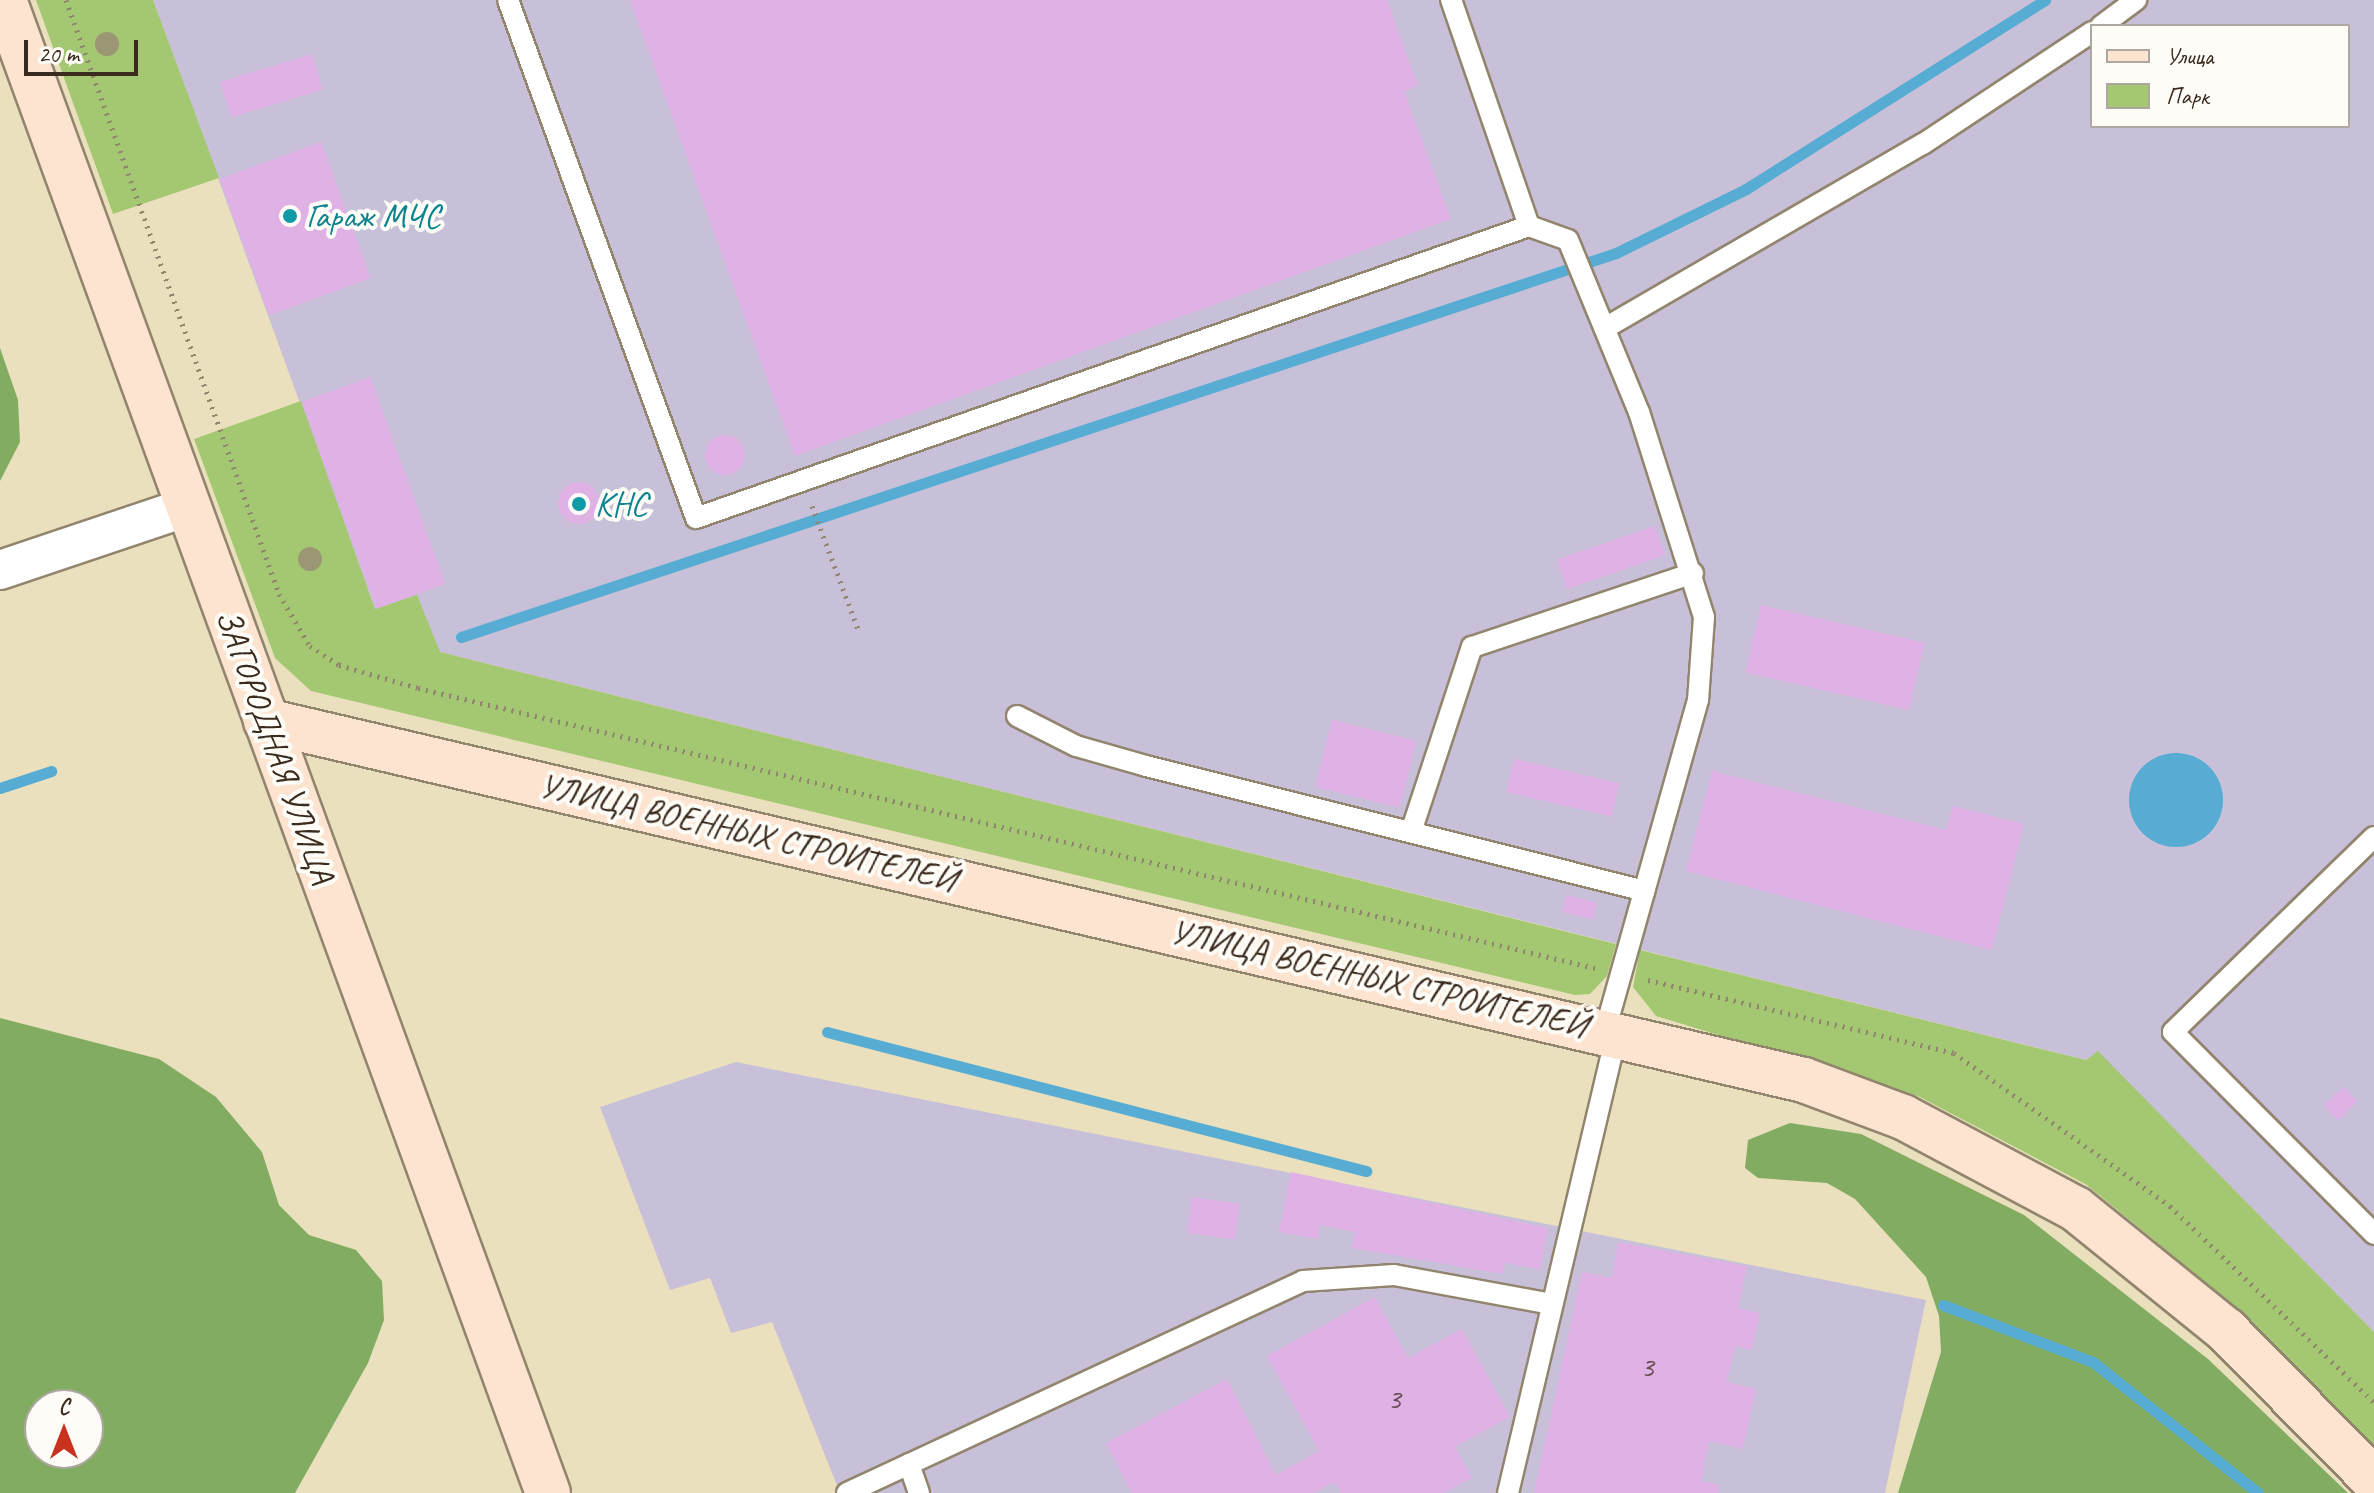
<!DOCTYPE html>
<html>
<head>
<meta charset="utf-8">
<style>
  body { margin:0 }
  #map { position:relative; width:2374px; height:1493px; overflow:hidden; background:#eae0bd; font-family:Caveat,sans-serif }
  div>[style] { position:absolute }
  .industrial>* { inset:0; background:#c8c0d8 }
  .green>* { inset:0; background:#a4c871 }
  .forest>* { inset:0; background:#83ac63 }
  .water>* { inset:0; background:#57acd3 }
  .round { border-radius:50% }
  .stream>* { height:11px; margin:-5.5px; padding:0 5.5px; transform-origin:5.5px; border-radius:5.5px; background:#57acd3 }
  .building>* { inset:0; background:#e0b1e4; transform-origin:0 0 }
  .path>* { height:5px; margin-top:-2.5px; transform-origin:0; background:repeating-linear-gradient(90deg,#92856e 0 2px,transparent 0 8px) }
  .roads { filter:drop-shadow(2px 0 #92856e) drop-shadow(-2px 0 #92856e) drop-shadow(0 2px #92856e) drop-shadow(0 -2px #92856e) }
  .lane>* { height:20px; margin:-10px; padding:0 10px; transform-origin:10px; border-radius:10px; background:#fff }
  .street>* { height:38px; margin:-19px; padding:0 19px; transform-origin:19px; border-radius:19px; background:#fff }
  .secondary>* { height:44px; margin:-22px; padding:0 22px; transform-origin:22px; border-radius:22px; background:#fde4d1 }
  .trees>* { width:24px; height:24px; margin:-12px; border-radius:50%; background:#9b9673 }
  .dots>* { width:22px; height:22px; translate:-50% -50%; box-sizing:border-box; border:4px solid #fdfcf7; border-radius:50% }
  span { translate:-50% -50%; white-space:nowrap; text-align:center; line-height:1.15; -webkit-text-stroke:8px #fdfcf7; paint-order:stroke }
  .number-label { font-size:30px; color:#644c50 }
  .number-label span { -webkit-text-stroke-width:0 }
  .culture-label { font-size:34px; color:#0d838f }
  .left { translate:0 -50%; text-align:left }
  .street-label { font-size:34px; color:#3b2a1e }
  .legend { position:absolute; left:2090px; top:24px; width:260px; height:104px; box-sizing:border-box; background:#fdfcf7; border:2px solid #afa8a0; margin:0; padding:10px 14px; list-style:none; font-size:24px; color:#3b2a1e }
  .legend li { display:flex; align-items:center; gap:16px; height:40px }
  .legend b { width:40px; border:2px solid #afa8a0 }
  .north { position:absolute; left:24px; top:1389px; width:80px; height:80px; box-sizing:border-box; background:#fdfcf7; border:2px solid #afa8a0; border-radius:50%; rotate:0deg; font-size:22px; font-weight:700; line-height:32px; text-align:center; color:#3b2a1e }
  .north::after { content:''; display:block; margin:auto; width:28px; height:36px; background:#c8321e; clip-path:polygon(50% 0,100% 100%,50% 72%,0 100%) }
  .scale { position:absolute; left:24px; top:40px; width:114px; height:36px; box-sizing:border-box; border:4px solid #3b2a1e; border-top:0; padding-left:10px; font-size:24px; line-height:28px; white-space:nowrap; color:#3b2a1e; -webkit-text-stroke:6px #fdfcf7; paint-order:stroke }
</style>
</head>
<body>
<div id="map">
  <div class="industrial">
    <div style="clip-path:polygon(evenodd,153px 0,2374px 0,2374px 1332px,2098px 1052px,2086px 1060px,439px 652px,375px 609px,153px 0,2092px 26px,2348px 26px,2348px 126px,2092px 126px,2092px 26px)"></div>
    <div style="clip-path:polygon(736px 1062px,1926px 1300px,1885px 1493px,840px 1493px,772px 1322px,731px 1333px,710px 1278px,670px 1290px,600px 1107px)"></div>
  </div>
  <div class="green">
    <div style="clip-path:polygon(36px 0,153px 0,219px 178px,113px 214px)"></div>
    <div style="clip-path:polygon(301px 401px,375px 609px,417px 595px,440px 652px,1616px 944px,1607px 976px,1590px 994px,1575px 995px,311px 691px,275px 658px,194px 439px)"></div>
    <div style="clip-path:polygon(1640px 950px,2086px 1060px,2098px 1051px,2374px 1332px,2374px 1449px,2239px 1310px,2087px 1185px,1918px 1096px,1656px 1016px,1633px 987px)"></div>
  </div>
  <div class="forest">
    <div style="clip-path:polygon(0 348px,18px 400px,20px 442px,0 481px)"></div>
    <div style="clip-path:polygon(evenodd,0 1018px,159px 1059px,216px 1097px,262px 1152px,279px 1205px,309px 1235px,356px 1250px,382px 1281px,384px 1320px,368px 1363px,295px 1493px,0 1493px,0 1018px,88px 1405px,88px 1453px,40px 1453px,40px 1405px,88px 1405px)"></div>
    <div style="clip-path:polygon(1790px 1123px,1861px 1134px,2024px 1215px,2208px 1359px,2348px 1493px,1898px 1493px,1941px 1352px,1939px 1316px,1926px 1277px,1855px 1199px,1827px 1183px,1758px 1178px,1745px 1168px,1748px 1140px)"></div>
  </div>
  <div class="water">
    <div class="round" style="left:2129px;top:753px;width:94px;height:94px"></div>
  </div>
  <div class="stream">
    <div style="left:461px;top:637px;width:1217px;rotate:-18.39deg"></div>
    <div style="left:1616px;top:253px;width:145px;rotate:-26.2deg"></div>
    <div style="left:1746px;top:189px;width:354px;rotate:-32.3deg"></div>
    <div style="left:0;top:788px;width:54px;rotate:-18.4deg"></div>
    <div style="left:827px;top:1032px;width:557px;rotate:14.46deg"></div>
    <div style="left:1943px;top:1305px;width:160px;rotate:20.8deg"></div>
    <div style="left:2093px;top:1362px;width:211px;rotate:38.4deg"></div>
  </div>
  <div class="building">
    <div style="clip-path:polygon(630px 0,1387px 0,1418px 86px,1404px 91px,1451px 219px,795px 456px)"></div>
    <div style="left:312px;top:54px;width:37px;height:96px;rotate:73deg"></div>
    <div style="left:321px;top:142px;width:145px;height:108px;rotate:70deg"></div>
    <div style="left:370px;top:377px;width:220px;height:73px;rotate:70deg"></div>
    <div class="round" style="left:705px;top:435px;width:40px;height:40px"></div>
    <div class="round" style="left:558px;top:482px;width:42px;height:42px"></div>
    <div style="left:1655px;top:526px;width:31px;height:104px;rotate:71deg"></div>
    <div style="left:1761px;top:605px;width:168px;height:69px;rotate:13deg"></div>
    <div style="left:1332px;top:720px;width:87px;height:69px;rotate:14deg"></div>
    <div style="left:1514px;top:759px;width:108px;height:34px;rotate:13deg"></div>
    <div style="clip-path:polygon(1712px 771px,1946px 830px,1953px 806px,2024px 824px,1992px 950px,1686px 871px)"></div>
    <div style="left:1566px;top:895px;width:32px;height:17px;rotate:14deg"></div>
    <div style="left:2343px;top:1087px;width:20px;height:27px;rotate:45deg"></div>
    <div style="clip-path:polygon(1291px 1172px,1548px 1228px,1540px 1269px,1505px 1263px,1503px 1274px,1352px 1248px,1355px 1232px,1320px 1225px,1318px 1239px,1279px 1232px)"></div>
    <div style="left:1192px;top:1197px;width:48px;height:36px;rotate:8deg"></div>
    <div style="clip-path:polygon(1618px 1242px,1747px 1266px,1738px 1308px,1760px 1313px,1752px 1350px,1735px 1346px,1727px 1382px,1756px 1389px,1743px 1449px,1709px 1441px,1701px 1481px,1720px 1485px,1718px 1493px,1534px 1493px,1582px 1272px,1612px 1278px)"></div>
    <div style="clip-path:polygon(1375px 1297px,1408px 1358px,1462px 1329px,1510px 1417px,1455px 1447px,1472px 1478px,1444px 1493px,1341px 1493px,1335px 1482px,1314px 1493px,1132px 1493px,1106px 1443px,1227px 1379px,1276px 1475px,1319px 1451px,1267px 1356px)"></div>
  </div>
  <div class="path">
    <div style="left:66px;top:0;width:631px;rotate:70.27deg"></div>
    <div style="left:279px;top:594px;width:61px;rotate:59.2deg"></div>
    <div style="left:310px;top:646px;width:35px;rotate:33deg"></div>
    <div style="left:339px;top:665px;width:82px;rotate:16.2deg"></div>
    <div style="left:418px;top:688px;width:1210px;rotate:13.38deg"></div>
    <div style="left:812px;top:506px;width:131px;rotate:69.5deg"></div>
    <div style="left:1648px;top:980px;width:315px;rotate:13.4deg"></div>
    <div style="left:1954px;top:1053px;width:265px;rotate:35.3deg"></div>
    <div style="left:2170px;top:1206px;width:283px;rotate:43.9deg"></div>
  </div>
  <div class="roads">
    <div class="lane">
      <div style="left:508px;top:0;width:551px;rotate:70.05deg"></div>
      <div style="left:696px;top:518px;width:883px;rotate:-19.32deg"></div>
      <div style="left:1529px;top:226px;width:239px;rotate:-109deg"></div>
      <div style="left:2101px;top:26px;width:44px;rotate:-36.6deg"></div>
      <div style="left:1529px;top:226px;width:41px;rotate:19.7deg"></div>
      <div style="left:1568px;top:240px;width:186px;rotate:67.6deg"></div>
      <div style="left:1639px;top:412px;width:215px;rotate:72.4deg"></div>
      <div style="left:1704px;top:617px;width:83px;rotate:94.1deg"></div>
      <div style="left:1698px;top:700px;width:343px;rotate:105.7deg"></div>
      <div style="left:1605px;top:328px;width:367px;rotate:-30.1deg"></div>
      <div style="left:1923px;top:144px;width:203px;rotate:-33.5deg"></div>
      <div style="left:1017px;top:716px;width:66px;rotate:27deg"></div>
      <div style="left:1076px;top:746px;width:73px;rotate:15.9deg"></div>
      <div style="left:1146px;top:766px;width:514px;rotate:14.06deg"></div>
      <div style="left:1411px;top:832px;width:195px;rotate:-71.8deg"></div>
      <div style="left:1472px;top:647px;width:233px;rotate:-18.5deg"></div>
      <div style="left:2374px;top:837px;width:280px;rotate:135.9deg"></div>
      <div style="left:2173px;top:1032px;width:285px;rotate:45.1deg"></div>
      <div style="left:909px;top:1464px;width:31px;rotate:71deg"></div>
      <div style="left:847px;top:1493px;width:503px;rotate:-24.93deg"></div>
      <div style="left:1303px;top:1281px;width:91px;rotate:-3.8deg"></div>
      <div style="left:1394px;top:1275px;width:161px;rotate:10.4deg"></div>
      <div style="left:1508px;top:1493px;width:473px;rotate:-76.7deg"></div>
    </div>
    <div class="street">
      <div style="left:0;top:570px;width:200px;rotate:-18.6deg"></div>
    </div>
    <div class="secondary">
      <div style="left:4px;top:0;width:1589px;rotate:69.98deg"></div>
      <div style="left:266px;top:721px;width:1579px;rotate:13.14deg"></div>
      <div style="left:1804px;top:1080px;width:106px;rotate:20.5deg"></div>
      <div style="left:1903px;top:1117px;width:196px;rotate:28deg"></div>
      <div style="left:2076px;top:1209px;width:193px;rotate:38.9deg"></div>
      <div style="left:2226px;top:1330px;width:211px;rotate:45.4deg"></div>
    </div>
  </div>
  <div class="trees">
    <div style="left:107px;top:44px"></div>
    <div style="left:310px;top:559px"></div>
  </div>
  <div class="dots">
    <div style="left:290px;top:216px;background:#0f9aa8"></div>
    <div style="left:579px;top:504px;background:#0f9aa8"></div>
  </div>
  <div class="number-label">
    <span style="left:1647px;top:1366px">3</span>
    <span style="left:1394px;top:1398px">3</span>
  </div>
  <div class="culture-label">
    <span class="left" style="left:306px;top:216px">Гараж МЧС</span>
    <span class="left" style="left:595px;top:504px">КНС</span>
  </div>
  <div class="street-label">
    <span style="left:276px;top:746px;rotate:70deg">ЗАГОРОДНАЯ УЛИЦА</span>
    <span style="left:748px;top:832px;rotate:13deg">УЛИЦА ВОЕННЫХ СТРОИТЕЛЕЙ</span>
    <span style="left:1379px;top:978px;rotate:13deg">УЛИЦА ВОЕННЫХ СТРОИТЕЛЕЙ</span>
  </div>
  <ul class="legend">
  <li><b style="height:10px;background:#fde4d1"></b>Улица</li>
  <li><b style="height:22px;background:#a4c871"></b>Парк</li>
  </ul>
  <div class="north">С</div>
  <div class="scale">20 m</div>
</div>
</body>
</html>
